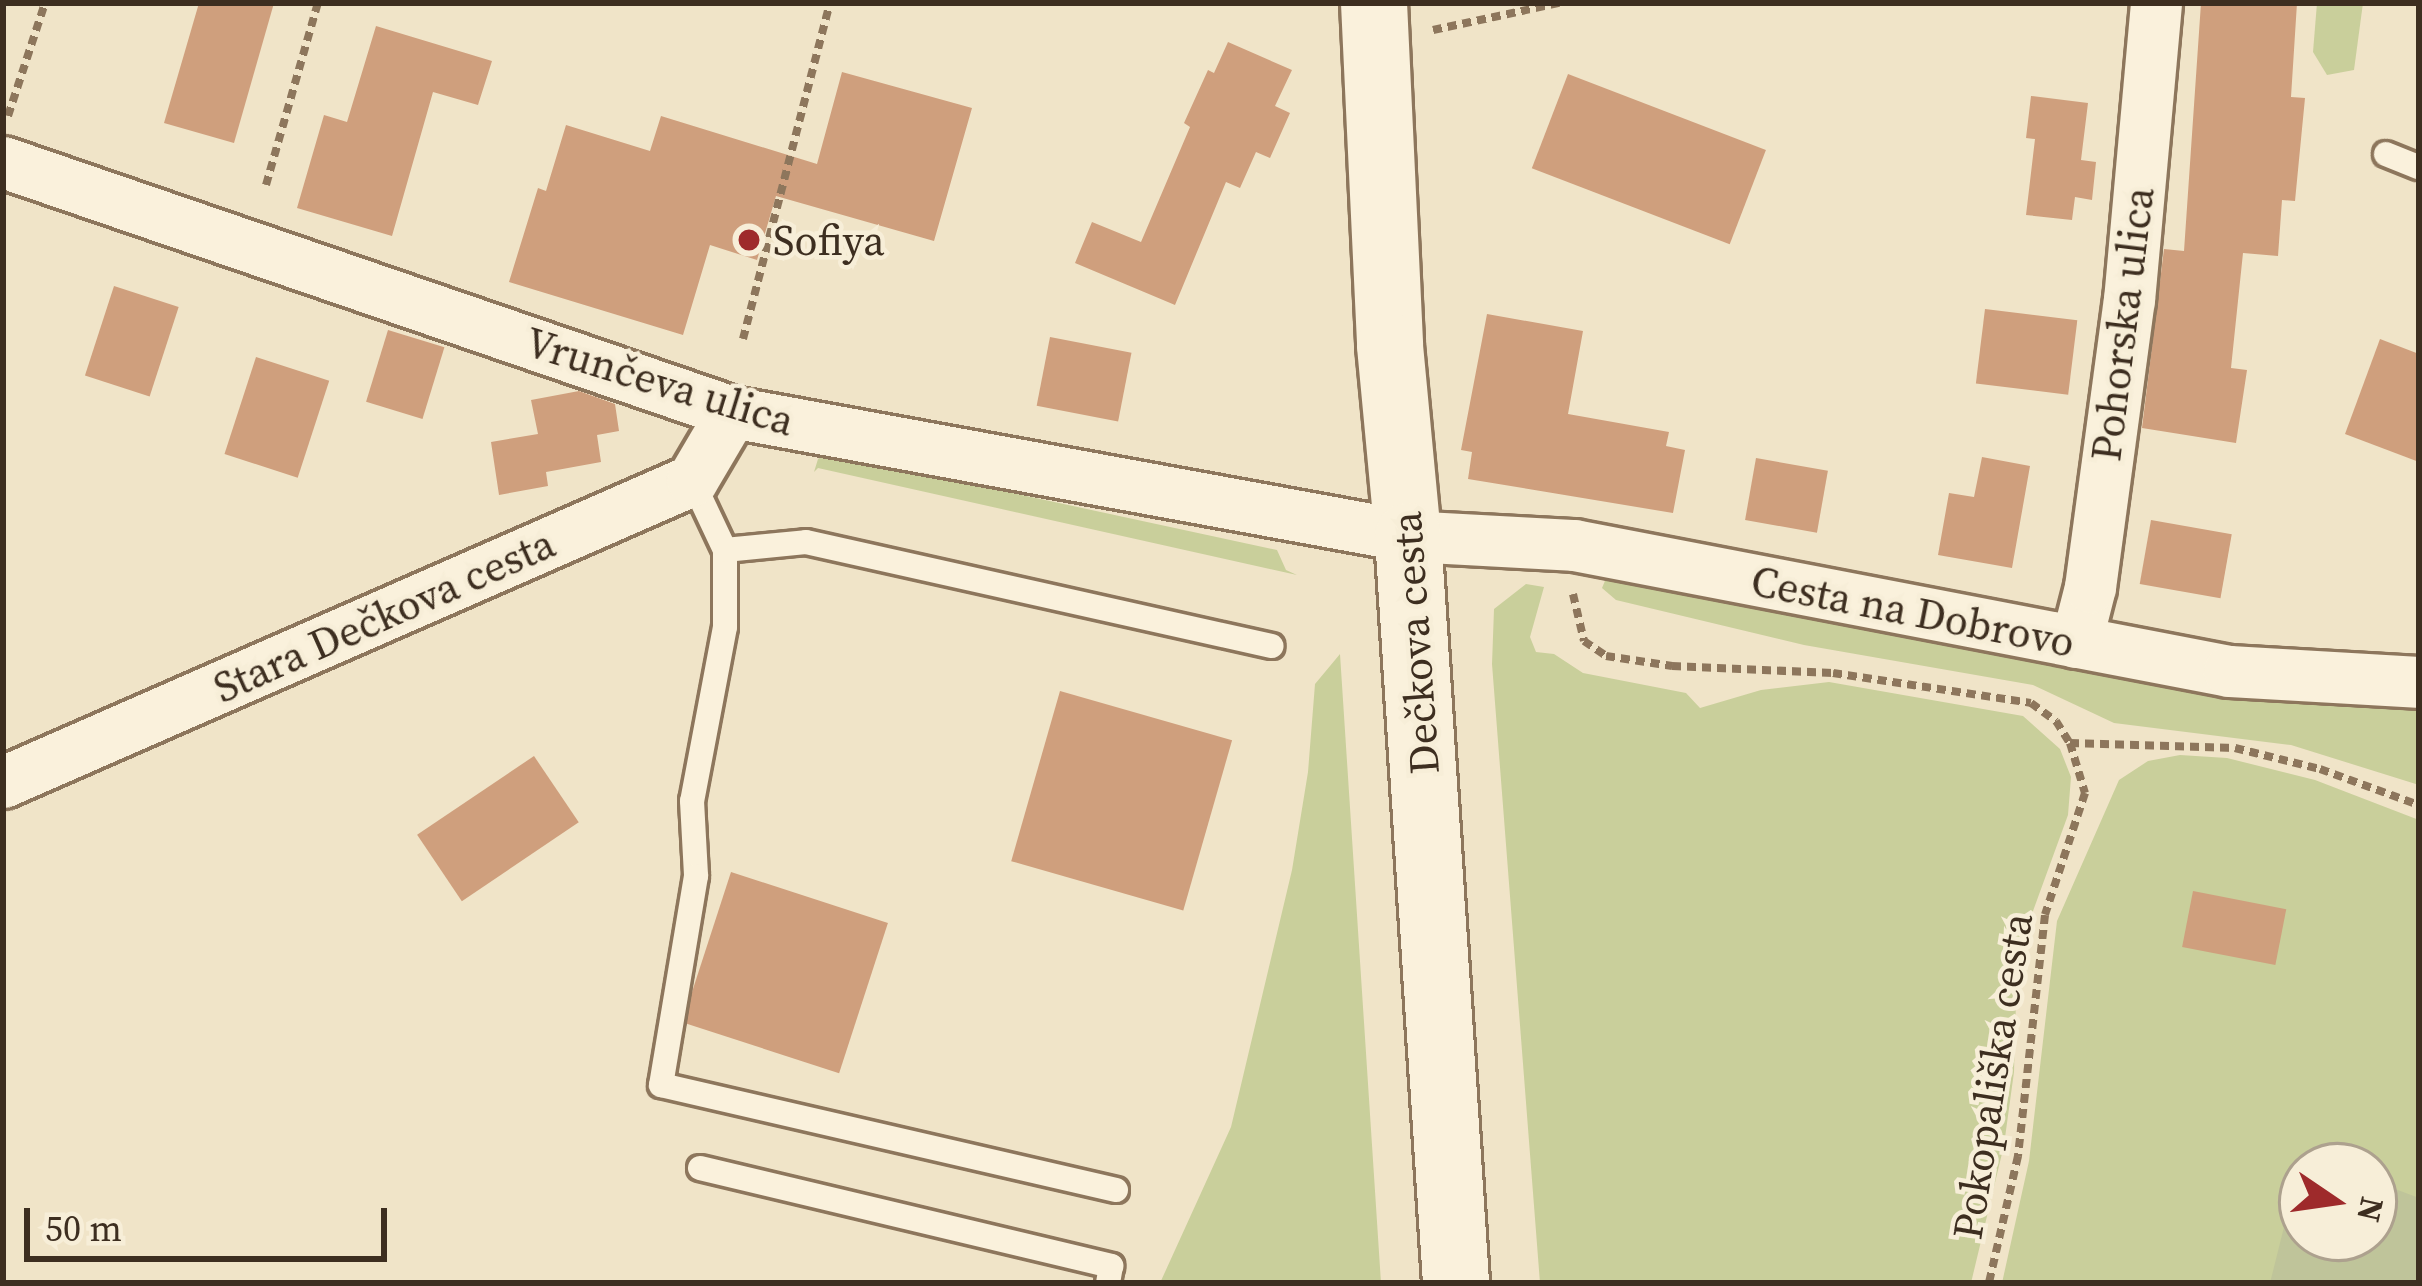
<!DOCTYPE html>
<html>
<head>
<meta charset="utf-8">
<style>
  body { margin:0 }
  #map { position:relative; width:2422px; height:1286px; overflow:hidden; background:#f0e4c8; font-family:"Source Serif 4",serif }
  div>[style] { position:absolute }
  .green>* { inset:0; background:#c9cf9b }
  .cemetery>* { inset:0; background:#bfc49a }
  .building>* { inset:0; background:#cf9f7d; transform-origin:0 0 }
  .path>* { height:8px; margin-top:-4px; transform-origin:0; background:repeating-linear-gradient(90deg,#8d765c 0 9px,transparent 0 15px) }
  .roads { filter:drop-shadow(3px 0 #8d765c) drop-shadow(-3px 0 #8d765c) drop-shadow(0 3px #8d765c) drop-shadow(0 -3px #8d765c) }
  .lane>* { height:24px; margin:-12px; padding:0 12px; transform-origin:12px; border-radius:12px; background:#faf1dc }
  .street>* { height:51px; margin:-25.5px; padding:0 25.5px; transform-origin:25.5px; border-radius:25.5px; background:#faf1dc }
  .secondary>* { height:66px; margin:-33px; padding:0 33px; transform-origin:33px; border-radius:33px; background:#faf1dc }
  .dots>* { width:33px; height:33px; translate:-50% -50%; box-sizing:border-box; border:6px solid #f7eed8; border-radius:50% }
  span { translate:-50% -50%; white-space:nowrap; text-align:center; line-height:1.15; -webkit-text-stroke:9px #f7eed8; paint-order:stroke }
  .poi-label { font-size:42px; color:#3d2e20 }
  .left { translate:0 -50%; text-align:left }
  .street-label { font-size:42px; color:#3d2e20 }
  .frame { position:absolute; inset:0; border:6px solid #3d2e20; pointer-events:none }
  .north { position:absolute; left:2278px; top:1142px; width:120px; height:120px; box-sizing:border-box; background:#f7eed8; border:3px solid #ada18e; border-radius:50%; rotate:103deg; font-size:33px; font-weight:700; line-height:48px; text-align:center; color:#3d2e20 }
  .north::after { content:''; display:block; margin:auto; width:42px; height:54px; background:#9e2a2b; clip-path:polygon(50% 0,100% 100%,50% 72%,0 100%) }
  .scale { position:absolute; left:24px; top:1208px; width:363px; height:54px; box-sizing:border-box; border:6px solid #3d2e20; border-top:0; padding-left:15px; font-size:36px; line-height:42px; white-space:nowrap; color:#3d2e20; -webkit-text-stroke:9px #f7eed8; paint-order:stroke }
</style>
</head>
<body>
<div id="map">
  <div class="green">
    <div style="clip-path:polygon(2317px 3px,2363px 3px,2354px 70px,2327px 75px,2313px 52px)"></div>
    <div style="clip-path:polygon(827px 453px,1277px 550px,1286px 570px,1297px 575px,818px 468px,814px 472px,818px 459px)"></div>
    <div style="clip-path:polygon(1607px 576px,2230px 690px,2370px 706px,2419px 705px,2419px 785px,2291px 745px,2114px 723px,2033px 685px,1804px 645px,1616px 600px,1602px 588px)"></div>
    <div style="clip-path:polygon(1526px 584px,1544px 587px,1530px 637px,1536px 652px,1554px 654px,1583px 673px,1686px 693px,1700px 708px,1761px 690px,1829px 682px,2023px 716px,2060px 749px,2071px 777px,2068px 815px,2033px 911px,2016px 1001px,2014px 1072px,2004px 1145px,1971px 1283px,1540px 1283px,1492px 664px,1494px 609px)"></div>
    <div style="clip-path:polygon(1340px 654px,1381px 1283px,1160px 1283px,1231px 1127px,1292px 870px,1308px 772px,1315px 684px)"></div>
    <div style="clip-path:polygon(evenodd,2180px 755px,2227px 758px,2315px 780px,2419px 820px,2419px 1283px,2002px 1283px,2029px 1161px,2057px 921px,2119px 780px,2148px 761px,2180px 755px,2302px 1166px,2374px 1166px,2374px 1238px,2302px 1238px,2302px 1166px)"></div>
  </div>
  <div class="cemetery">
    <div style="clip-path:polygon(2297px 1175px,2302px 1175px,2302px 1238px,2374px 1238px,2374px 1181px,2419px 1198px,2419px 1283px,2270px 1283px)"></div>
  </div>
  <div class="building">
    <div style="clip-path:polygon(199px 3px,274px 3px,234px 143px,164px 123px)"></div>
    <div style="clip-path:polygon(2201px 3px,2297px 3px,2291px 97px,2305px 98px,2295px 201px,2282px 200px,2278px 256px,2243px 253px,2231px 368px,2247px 370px,2236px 443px,2142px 428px,2164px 249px,2184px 251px)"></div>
    <div style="clip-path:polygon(376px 26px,492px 61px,478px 105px,433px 92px,392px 236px,297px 208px,324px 115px,347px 122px)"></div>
    <div style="clip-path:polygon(1228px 42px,1292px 70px,1275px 106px,1290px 113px,1270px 158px,1256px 152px,1240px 188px,1226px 182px,1175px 305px,1075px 263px,1092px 222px,1141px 242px,1190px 127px,1184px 123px,1208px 70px,1214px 73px)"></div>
    <div style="clip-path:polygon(842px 72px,972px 108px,934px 241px,776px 196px,757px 260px,710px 245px,683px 335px,509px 282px,538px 188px,546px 191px,566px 125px,650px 151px,661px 116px,817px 164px)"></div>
    <div style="left:1568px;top:74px;width:212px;height:101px;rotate:21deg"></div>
    <div style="clip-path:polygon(2031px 96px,2088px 103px,2081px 160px,2096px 162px,2092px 200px,2075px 197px,2072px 220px,2026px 215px,2035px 139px,2026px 138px)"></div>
    <div style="left:114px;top:286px;width:68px;height:94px;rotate:18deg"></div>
    <div style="left:1985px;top:309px;width:93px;height:75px;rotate:7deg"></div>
    <div style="clip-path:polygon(1487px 314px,1583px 331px,1568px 414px,1669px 432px,1666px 446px,1685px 450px,1673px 513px,1468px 479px,1472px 452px,1461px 450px)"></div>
    <div style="left:388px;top:330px;width:59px;height:75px;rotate:17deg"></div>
    <div style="left:1050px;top:337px;width:83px;height:70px;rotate:11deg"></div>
    <div style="clip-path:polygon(2380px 339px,2419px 354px,2419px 462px,2345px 434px)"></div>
    <div style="left:256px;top:357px;width:77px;height:102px;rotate:18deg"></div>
    <div style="clip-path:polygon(579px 391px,615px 404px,619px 431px,597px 435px,601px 462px,546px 472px,548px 486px,499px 495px,491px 442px,538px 434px,531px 400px)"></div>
    <div style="clip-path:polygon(1982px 457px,2030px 466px,2012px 568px,1938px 555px,1949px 493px,1974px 497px)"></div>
    <div style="left:1756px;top:458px;width:73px;height:63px;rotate:10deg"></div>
    <div style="left:2151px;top:520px;width:82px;height:65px;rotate:10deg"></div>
    <div style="left:1060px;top:691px;width:179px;height:177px;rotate:16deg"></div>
    <div style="left:534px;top:756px;width:80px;height:141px;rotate:56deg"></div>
    <div style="left:731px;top:872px;width:165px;height:158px;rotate:18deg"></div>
    <div style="left:2193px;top:891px;width:95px;height:57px;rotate:11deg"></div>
  </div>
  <div class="path">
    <div style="left:1433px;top:30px;width:129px;rotate:-12.1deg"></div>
    <div style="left:8px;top:116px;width:119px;rotate:-71.9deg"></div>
    <div style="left:266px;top:185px;width:189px;rotate:-74.1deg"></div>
    <div style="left:743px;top:339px;width:347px;rotate:-75.5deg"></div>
    <div style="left:1573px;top:594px;width:48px;rotate:76.8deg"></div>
    <div style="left:1584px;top:641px;width:27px;rotate:34deg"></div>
    <div style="left:1606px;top:656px;width:67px;rotate:8.6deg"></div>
    <div style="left:1672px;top:666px;width:161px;rotate:2.5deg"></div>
    <div style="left:1833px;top:673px;width:200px;rotate:8.6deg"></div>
    <div style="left:2031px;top:703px;width:31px;rotate:36deg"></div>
    <div style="left:2056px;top:721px;width:26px;rotate:58deg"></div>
    <div style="left:2070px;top:743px;width:52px;rotate:73.3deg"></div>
    <div style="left:2085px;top:793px;width:128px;rotate:108.2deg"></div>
    <div style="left:2045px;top:915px;width:243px;rotate:96.4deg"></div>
    <div style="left:2018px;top:1156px;width:130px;rotate:102.9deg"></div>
    <div style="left:2070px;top:743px;width:165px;rotate:1.7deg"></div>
    <div style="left:2235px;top:748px;width:88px;rotate:13.9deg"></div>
    <div style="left:2320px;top:769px;width:105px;rotate:20deg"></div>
  </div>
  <div class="roads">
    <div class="lane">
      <div style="left:2386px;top:154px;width:35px;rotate:22deg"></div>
      <div style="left:692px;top:480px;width:77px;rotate:64.8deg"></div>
      <div style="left:725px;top:550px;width:77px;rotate:90deg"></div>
      <div style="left:725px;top:627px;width:177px;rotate:100.7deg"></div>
      <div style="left:692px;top:801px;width:75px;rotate:86.9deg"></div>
      <div style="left:696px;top:876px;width:212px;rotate:99.5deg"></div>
      <div style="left:661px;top:1085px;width:467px;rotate:13deg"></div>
      <div style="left:725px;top:550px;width:81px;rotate:-5.6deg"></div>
      <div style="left:806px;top:542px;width:477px;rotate:12.6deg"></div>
      <div style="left:700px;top:1168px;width:423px;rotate:13.4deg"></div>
      <div style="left:1111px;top:1266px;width:17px;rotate:100deg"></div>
    </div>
    <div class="street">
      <div style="left:3px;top:162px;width:771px;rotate:18.93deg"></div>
      <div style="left:732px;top:412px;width:687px;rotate:10.39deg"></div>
      <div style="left:1408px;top:536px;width:166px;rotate:3.1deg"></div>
      <div style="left:1574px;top:545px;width:667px;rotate:10.89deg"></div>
      <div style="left:2229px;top:671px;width:190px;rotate:3.3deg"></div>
      <div style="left:2076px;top:642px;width:57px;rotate:-75.7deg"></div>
      <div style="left:2090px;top:587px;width:290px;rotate:-82.3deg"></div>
      <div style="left:2129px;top:300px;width:298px;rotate:-84.8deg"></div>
      <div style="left:3px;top:782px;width:752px;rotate:-23.67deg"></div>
      <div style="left:692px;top:480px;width:79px;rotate:-59.5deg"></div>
    </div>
    <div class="secondary">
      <div style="left:1374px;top:3px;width:343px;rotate:87.3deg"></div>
      <div style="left:1390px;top:346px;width:191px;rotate:84.6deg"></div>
      <div style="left:1408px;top:536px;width:749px;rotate:86.32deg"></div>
    </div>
  </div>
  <div class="dots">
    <div style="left:749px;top:240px;background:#9e2a2b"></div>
  </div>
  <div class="poi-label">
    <span class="left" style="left:773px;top:240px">Sofiya</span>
  </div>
  <div class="street-label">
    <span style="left:2122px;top:324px;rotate:-83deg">Pohorska ulica</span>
    <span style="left:660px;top:381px;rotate:17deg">Vrunčeva ulica</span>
    <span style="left:1913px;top:611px;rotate:11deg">Cesta na Dobrovo</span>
    <span style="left:384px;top:615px;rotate:-24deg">Stara Dečkova cesta</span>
    <span style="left:1415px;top:643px;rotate:-94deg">Dečkova cesta</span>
    <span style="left:1992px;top:1076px;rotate:-81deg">Pokopališka cesta</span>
  </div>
  <div class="frame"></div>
  <div class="north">N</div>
  <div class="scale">50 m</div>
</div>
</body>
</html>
